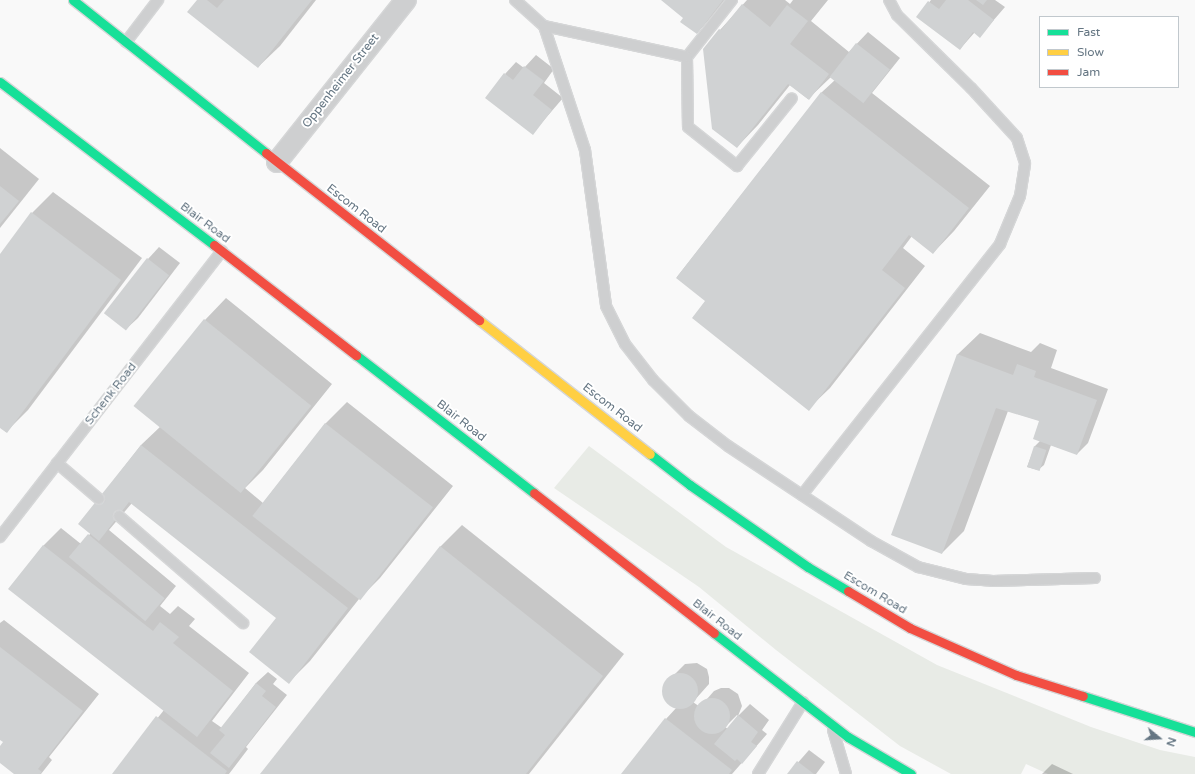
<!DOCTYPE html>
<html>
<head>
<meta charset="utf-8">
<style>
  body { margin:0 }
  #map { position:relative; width:1195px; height:774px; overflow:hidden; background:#f9f9f9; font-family:"Varela Round",sans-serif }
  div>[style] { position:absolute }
  .green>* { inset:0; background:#e8ebe6 }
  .shadow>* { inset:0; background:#0003 }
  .building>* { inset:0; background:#d0d2d3; transform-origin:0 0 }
  .round { border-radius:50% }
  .roads { filter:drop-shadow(1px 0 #d5d6d7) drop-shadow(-1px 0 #d5d6d7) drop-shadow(0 1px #d5d6d7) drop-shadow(0 -1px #d5d6d7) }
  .lane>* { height:10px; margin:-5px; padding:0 5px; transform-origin:5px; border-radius:5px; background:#cecfd0 }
  .street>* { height:20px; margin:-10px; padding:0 10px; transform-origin:10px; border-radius:10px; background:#cecfd0 }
  .fast>* { height:9px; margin:-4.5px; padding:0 4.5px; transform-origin:4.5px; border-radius:4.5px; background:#16e098 }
  .slow>* { height:9px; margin:-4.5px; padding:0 4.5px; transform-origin:4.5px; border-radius:4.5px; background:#ffcf43 }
  .jam>* { height:9px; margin:-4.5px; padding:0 4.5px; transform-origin:4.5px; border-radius:4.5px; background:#f24e42 }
  span { translate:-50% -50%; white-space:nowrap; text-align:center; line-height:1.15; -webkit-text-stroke:4px #fff; paint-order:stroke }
  .street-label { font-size:12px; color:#657683 }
  .legend { position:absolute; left:1039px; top:16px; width:140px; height:72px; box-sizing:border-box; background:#fff; border:1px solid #c1c8cd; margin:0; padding:5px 7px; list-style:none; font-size:12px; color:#657683 }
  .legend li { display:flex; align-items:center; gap:8px; height:20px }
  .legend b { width:20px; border:1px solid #c1c8cd }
  .north { position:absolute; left:1139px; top:718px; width:40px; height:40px; -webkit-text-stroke:3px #fff; paint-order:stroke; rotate:108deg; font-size:11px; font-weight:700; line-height:16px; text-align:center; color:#657683 }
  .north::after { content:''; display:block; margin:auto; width:14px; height:18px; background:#657683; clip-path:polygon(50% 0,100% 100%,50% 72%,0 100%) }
</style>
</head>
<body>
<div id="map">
  <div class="green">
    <div style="clip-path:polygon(589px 446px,726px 547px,937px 665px,1091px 727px,1160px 750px,1195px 757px,1195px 774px,1048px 774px,1026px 764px,1021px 774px,951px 774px,900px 746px,776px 650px,699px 587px,554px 488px)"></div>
  </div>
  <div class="shadow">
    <div style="clip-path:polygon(198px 0,316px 0,280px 46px,258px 67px)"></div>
    <div style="clip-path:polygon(662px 0,727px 0,697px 33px,685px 18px)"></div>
    <div style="clip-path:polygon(747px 0,785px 0,790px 4px,793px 0,828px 0,811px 21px,849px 52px,868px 32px,900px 58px,872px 93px,990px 186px,954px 231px,933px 253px,912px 236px,903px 248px,925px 266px,830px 388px,808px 409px,707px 301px,677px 277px,822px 92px,835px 80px,831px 77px,808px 99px,790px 85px,758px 125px,737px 147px,720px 30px)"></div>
    <div style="clip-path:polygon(931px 0,995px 0,1005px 7px,980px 36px,975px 32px,960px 49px,918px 17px)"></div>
    <div style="clip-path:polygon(536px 55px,554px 69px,544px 83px,563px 98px,533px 133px,505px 74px,516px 62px,524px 68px)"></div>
    <div style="clip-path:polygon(0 148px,39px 179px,0 228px)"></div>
    <div style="clip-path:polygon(53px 192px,142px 258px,28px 410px,6px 432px,0 427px,0 256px,32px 213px)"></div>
    <div style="clip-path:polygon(159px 247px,180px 263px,138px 318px,126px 329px,148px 259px)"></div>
    <div style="clip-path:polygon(226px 298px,332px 384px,263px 470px,245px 488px,263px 503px,325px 424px,347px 402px,453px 486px,380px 578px,359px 599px,310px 661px,289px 682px,277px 617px,132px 503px,109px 530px,176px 586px,160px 606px,170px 614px,178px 606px,195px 619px,189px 626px,249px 673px,212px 721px,222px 728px,256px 683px,268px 672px,277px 679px,273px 684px,287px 695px,246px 747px,248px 749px,229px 774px,113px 774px,164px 710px,10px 589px,44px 545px,61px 528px,81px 544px,91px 533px,80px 524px,141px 445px,161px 426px,205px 320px)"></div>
    <div style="clip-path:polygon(980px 333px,1031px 352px,1040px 343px,1057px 350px,1051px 368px,1108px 389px,1088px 443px,1077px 454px,1051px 445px,1044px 465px,1038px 470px,1027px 467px,1035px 446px,1040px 441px,1041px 421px,1008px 411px,964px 531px,942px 553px,958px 354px)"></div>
    <div style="clip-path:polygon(462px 525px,624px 654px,529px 774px,262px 774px,440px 547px)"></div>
    <div style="clip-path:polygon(4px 620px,99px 694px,49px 757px,52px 760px,41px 774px,15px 774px,0 762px,0 748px,5px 742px,0 738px,0 623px)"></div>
    <div style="clip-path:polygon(evenodd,697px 663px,707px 669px,709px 677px,709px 684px,693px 702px,700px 707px,714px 691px,721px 688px,729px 688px,738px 694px,742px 706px,738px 716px,750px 704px,769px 720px,762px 730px,767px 734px,732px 774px,622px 774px,666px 719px,677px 707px,665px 699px,663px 692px,665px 684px,685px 664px,697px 663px,737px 715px,738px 716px,728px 729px,725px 727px,737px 715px)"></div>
    <div style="clip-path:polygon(809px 750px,825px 762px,816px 774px,788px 774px)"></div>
    <div style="clip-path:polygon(1052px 764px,1073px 774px,1042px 774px)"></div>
  </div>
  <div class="building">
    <div style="clip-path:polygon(197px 0,207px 0,217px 8px,224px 0,312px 0,258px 68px,187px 12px)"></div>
    <div style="clip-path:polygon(661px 0,723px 0,697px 34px,680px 22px,683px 18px)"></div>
    <div style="clip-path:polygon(946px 0,968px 0,994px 20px,980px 38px,973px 32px,960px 50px,916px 17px,928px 1px,939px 9px)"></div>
    <div style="clip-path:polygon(976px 0,987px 0,983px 5px)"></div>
    <div style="clip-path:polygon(742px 4px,770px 27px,787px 5px,808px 21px,790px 44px,829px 74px,809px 100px,788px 84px,737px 148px,712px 129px,703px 49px,719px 29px,721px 30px)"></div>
    <div style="left:856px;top:43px;width:43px;height:43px;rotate:38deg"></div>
    <div style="clip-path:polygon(524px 66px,544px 81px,533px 95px,552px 110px,533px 135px,485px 98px,504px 73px,513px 80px)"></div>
    <div style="clip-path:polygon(821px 92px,969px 208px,933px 254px,909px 235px,882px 270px,905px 288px,809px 411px,692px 318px,705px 301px,676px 278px)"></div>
    <div style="clip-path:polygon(0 186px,19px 201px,0 224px)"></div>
    <div style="clip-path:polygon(31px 212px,121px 280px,7px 433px,0 428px,0 254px)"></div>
    <div style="left:147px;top:258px;width:28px;height:70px;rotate:38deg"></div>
    <div style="left:204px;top:319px;width:138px;height:112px;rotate:39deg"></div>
    <div style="clip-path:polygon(957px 354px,1013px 375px,1017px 364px,1036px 371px,1034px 377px,1097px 400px,1077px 455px,1033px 439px,1039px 421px,996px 408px,942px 554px,891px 535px)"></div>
    <div style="left:325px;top:423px;width:137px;height:118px;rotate:38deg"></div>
    <div style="clip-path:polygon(141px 445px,348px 608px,289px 684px,249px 652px,276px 618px,129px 502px,99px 541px,78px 524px)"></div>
    <div style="left:1034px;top:446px;width:13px;height:22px;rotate:18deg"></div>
    <div style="left:88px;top:534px;width:100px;height:30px;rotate:40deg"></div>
    <div style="clip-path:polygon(43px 545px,153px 631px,160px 622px,179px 637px,173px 643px,233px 691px,197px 737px,8px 589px)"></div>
    <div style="clip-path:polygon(440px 546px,603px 676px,526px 774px,260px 774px)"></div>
    <div style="clip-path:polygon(0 647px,83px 711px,38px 769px,42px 772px,40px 774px,14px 774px,0 763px,0 746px,3px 742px,0 740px)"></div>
    <div class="round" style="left:662px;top:673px;width:36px;height:36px"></div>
    <div style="clip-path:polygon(256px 683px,266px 691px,262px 696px,276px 707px,229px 768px,210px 753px,225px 735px,219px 730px)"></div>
    <div class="round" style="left:694px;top:698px;width:36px;height:36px"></div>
    <div style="clip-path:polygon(738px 715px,758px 732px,751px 742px,757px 746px,742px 764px,737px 759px,735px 761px,714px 744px)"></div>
    <div style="clip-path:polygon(156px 716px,227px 771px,225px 774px,112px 774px)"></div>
    <div style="clip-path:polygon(665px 718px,732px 770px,729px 774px,621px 774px)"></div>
    <div style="clip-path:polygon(797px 761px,814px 774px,787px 774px)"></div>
  </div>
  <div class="roads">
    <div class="lane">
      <div style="left:515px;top:0;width:39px;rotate:42deg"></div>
      <div style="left:544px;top:26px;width:131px;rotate:71.7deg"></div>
      <div style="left:585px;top:150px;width:157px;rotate:82.3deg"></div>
      <div style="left:606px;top:306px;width:42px;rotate:63.4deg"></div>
      <div style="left:625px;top:344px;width:46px;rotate:52.1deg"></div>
      <div style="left:653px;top:380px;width:51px;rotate:45deg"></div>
      <div style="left:689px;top:416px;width:49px;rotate:37.6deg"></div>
      <div style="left:728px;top:446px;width:172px;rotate:33.6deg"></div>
      <div style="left:871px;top:541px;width:54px;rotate:29deg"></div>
      <div style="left:918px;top:567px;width:49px;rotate:14deg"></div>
      <div style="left:966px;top:579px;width:27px;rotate:4deg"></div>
      <div style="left:993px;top:581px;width:102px;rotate:-1.7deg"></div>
      <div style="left:732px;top:0;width:73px;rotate:128.3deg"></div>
      <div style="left:687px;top:57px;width:70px;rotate:89.2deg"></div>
      <div style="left:688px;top:127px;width:63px;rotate:38.5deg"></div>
      <div style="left:737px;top:166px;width:87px;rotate:-51deg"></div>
      <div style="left:544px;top:26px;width:146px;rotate:12.2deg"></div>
      <div style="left:126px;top:42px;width:53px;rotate:-52.7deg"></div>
      <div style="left:57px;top:463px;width:55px;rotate:40.6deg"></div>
      <div style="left:802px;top:495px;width:320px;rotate:-51.7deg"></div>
      <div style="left:1000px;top:244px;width:52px;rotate:-67.4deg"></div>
      <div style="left:1020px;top:196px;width:33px;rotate:-81deg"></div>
      <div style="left:1025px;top:163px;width:26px;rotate:-108deg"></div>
      <div style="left:1017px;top:138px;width:68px;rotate:-132.6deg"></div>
      <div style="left:971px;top:88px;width:104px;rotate:-135.4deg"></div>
      <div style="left:897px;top:15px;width:17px;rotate:-118deg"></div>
      <div style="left:119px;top:516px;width:164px;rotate:40.8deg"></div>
      <div style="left:0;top:537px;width:362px;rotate:-52.2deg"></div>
      <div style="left:833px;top:730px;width:46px;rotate:73.5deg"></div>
      <div style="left:758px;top:774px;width:85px;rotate:-58deg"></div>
    </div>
    <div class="street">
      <div style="left:277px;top:162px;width:207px;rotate:-51.5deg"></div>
    </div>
    <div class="fast">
      <div style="left:73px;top:0;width:246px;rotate:38.4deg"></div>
      <div style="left:0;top:82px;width:269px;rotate:37.3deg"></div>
      <div style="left:356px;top:355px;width:225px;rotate:37.8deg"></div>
      <div style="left:650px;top:454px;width:51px;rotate:37.8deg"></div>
      <div style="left:690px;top:485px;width:144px;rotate:34.8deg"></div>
      <div style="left:808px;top:567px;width:47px;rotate:31deg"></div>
      <div style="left:714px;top:633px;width:170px;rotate:37.8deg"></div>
      <div style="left:848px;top:737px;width:73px;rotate:30.4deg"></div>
      <div style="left:1083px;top:696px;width:118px;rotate:17.8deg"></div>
    </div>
    <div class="slow">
      <div style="left:479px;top:320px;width:217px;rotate:38.1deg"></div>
    </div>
    <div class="jam">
      <div style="left:266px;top:153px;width:271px;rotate:38.1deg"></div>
      <div style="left:214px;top:245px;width:180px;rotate:37.8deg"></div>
      <div style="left:534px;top:493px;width:228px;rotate:37.9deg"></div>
      <div style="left:848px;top:591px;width:72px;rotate:30.8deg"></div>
      <div style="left:910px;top:628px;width:116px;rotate:23.9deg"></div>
      <div style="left:1016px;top:675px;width:70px;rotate:17.4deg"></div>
    </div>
  </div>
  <div class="street-label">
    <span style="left:341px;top:81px;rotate:-52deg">Oppenheimer Street</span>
    <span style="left:356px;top:209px;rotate:38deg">Escom Road</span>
    <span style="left:205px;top:223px;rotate:37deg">Blair Road</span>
    <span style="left:111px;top:394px;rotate:-52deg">Schenk Road</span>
    <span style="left:612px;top:408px;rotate:38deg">Escom Road</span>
    <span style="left:461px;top:421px;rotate:38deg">Blair Road</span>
    <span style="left:875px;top:593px;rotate:31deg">Escom Road</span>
    <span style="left:717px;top:620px;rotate:38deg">Blair Road</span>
  </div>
  <ul class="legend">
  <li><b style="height:5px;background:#16e098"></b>Fast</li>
  <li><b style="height:5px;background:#ffcf43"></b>Slow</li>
  <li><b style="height:5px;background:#f24e42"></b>Jam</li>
  </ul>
  <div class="north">N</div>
</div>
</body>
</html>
